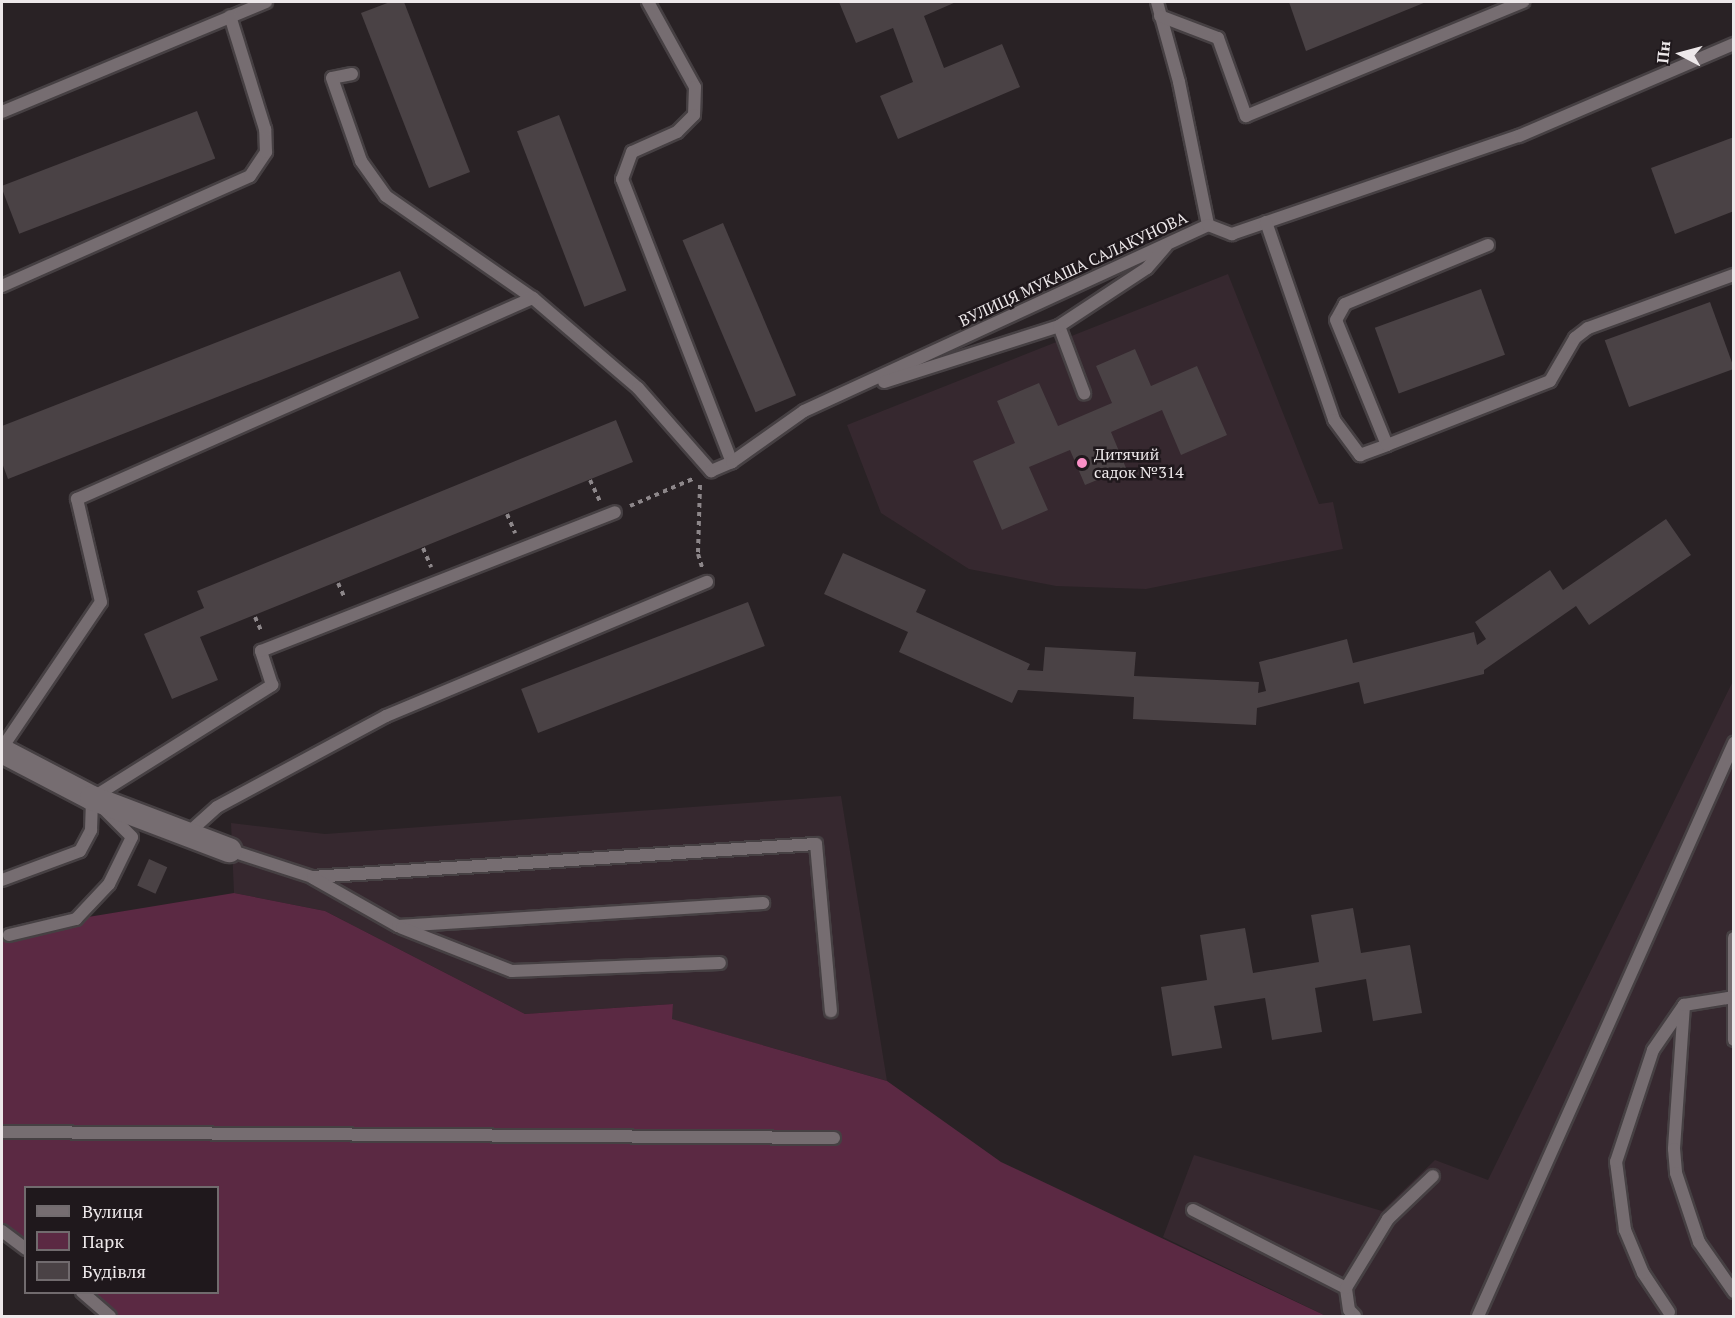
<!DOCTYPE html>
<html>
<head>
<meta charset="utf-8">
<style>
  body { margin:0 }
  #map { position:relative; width:1735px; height:1318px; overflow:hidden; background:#292225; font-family:"PT Serif",serif }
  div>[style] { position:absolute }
  .built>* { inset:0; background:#36282f }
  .green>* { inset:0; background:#5b2943 }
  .building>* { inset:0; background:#4a4245; transform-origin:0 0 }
  .path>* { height:4px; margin-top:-2px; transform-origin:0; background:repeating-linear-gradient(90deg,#8d878a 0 4.5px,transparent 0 9px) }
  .roads { filter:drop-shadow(2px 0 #464043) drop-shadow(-2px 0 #464043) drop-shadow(0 2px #464043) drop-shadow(0 -2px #464043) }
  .service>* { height:12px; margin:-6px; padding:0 6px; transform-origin:6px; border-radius:6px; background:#766d71 }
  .minor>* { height:24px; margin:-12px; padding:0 12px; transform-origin:12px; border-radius:12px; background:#766d71 }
  .dots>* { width:16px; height:16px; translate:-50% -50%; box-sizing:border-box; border:3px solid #1f181c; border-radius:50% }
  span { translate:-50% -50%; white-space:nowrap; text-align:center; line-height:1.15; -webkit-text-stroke:5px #1f181c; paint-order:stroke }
  .street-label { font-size:16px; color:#ede8ea }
  .poi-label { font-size:16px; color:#ede8ea }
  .left { translate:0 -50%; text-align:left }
  .frame { position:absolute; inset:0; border:3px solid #ede8ea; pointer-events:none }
  .legend { position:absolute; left:24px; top:1186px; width:195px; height:108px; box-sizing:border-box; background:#1f181c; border:2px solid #716b6e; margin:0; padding:8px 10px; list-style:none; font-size:18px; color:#ede8ea }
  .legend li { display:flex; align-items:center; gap:12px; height:30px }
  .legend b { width:30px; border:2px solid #716b6e }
  .north { position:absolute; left:1651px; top:24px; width:60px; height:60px; -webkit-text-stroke:4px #1f181c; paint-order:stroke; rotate:276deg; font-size:16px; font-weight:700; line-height:24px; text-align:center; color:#ede8ea }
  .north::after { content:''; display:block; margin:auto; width:21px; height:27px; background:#ede8ea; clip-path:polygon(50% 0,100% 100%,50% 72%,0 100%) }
</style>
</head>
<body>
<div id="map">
  <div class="built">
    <div style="clip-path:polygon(1228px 274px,1319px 504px,1333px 502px,1343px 549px,1146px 589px,1056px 586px,969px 569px,881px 513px,847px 425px)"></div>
    <div style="clip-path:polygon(1733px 681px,1733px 1316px,1326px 1316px,1163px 1237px,1194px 1155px,1382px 1211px,1435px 1160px,1488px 1180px)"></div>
    <div style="clip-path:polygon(841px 796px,887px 1081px,671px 1019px,673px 1004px,525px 1014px,325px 911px,234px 893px,231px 823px,325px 834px)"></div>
  </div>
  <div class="green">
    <div style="clip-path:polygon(234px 893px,325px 911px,525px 1014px,673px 1004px,672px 1019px,887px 1081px,1001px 1162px,1326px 1316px,106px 1316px,75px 1293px,218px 1292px,218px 1188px,26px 1188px,25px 1254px,2px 1235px,2px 938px,76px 919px)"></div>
  </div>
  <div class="building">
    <div style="clip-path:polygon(390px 2px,404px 2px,470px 172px,429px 188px,361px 13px)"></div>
    <div style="clip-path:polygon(839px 2px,956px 2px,924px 16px,944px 68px,1002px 44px,1020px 87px,898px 139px,880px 96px,913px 82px,893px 28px,856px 43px)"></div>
    <div style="clip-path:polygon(1289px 2px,1426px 2px,1306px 51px)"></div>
    <div style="left:197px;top:111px;width:51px;height:210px;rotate:69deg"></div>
    <div style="left:559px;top:115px;width:188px;height:45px;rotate:69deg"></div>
    <div style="clip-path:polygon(1734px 137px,1734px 211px,1675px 234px,1651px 168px)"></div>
    <div style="left:723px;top:223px;width:187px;height:44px;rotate:67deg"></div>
    <div style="clip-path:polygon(400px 271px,419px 318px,8px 479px,2px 463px,2px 426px)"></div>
    <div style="left:1481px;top:289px;width:70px;height:113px;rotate:70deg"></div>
    <div style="left:1710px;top:302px;width:71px;height:112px;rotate:70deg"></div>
    <div style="clip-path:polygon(1135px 349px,1151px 386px,1197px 366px,1227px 435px,1181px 455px,1162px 410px,1111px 432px,1126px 468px,1085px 485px,1070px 450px,1029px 467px,1048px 510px,1002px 530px,973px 461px,1015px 443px,997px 401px,1039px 383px,1058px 426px,1112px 403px,1096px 366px)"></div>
    <div style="clip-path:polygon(616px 420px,633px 462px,200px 637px,218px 680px,172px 699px,144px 634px,204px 608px,197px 591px)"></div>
    <div style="clip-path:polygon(1666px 519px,1691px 555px,1589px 625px,1576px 606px,1484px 670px,1484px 674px,1364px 704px,1359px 682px,1257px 708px,1256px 725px,1133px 719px,1134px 697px,1018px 690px,1012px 703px,899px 652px,908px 632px,824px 594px,843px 553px,926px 590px,916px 612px,1030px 664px,1027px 670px,1043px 671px,1045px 647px,1136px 652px,1134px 676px,1259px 682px,1258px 693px,1266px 691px,1259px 662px,1347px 639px,1353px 663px,1474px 632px,1477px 645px,1486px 639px,1475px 622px,1550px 570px,1563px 590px)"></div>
    <div style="left:748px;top:602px;width:47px;height:243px;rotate:69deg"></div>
    <div style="left:149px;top:859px;width:20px;height:29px;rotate:24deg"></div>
    <div style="clip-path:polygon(1353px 908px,1361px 953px,1410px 945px,1422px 1013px,1373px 1021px,1366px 979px,1315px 988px,1322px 1032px,1272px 1040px,1265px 998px,1214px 1006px,1222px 1048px,1172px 1056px,1161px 987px,1207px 980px,1200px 935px,1245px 928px,1253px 973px,1319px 962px,1311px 915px)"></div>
  </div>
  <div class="path">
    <div style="left:590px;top:480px;width:23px;rotate:65deg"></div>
    <div style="left:700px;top:485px;width:69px;rotate:91.7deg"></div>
    <div style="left:698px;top:554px;width:14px;rotate:73deg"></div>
    <div style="left:630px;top:506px;width:71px;rotate:-23.3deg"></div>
    <div style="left:507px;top:514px;width:21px;rotate:67deg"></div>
    <div style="left:423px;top:548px;width:21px;rotate:67deg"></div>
    <div style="left:338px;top:583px;width:17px;rotate:66deg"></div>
    <div style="left:255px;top:617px;width:17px;rotate:66deg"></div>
  </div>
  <div class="roads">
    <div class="service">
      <div style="left:648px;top:2px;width:97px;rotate:61.1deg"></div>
      <div style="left:695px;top:87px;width:28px;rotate:92deg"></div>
      <div style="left:694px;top:115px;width:24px;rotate:135deg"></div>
      <div style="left:677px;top:132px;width:49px;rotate:156deg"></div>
      <div style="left:632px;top:152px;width:29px;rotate:110deg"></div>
      <div style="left:622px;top:179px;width:304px;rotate:68.8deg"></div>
      <div style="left:1157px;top:2px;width:83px;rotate:74.6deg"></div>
      <div style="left:1179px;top:82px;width:146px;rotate:78.5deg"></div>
      <div style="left:1160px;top:16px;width:62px;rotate:20.8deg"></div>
      <div style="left:1218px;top:38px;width:83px;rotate:70.3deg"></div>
      <div style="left:1246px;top:116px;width:300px;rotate:-22.4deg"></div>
      <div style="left:352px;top:74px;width:20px;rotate:169deg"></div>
      <div style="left:332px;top:78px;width:88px;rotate:70.7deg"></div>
      <div style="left:361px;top:161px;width:43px;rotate:54.5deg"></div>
      <div style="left:386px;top:196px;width:179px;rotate:34.8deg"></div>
      <div style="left:533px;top:298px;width:138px;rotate:40.6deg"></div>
      <div style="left:638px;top:388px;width:111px;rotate:48.7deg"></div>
      <div style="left:711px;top:471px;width:23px;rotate:-23deg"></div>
      <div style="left:732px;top:462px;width:88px;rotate:-35.3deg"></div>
      <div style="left:804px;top:411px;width:445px;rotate:-24.7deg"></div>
      <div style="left:1208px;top:225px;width:26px;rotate:21deg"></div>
      <div style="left:1232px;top:234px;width:303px;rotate:-18.9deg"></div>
      <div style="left:1519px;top:136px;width:234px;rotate:-23.2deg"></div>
      <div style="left:2px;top:112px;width:286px;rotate:-22.6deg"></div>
      <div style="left:1266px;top:222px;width:209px;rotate:71deg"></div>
      <div style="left:1334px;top:420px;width:44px;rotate:53.4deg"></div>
      <div style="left:1360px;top:455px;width:29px;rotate:-20deg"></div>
      <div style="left:1488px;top:245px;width:155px;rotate:157.6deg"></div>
      <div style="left:1345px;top:304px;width:18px;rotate:119deg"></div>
      <div style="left:1336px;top:320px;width:135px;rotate:67.8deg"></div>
      <div style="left:1387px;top:445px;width:175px;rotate:-21.4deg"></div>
      <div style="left:1550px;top:381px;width:50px;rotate:-59.8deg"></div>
      <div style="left:1575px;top:338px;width:16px;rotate:-38deg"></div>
      <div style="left:1588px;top:328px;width:155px;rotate:-20deg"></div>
      <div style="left:2px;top:286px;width:271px;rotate:-23.9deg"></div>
      <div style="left:250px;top:176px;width:29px;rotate:-56deg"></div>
      <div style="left:266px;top:152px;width:23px;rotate:-92deg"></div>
      <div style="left:265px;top:129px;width:118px;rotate:-107.2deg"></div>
      <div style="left:1059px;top:326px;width:72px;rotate:69.5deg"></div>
      <div style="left:884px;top:382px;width:184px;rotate:-17.7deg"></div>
      <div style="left:1059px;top:326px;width:105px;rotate:-33.4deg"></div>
      <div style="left:1147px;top:268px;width:29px;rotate:-49deg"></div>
      <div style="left:2px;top:748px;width:176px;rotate:-55.9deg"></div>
      <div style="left:101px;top:602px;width:106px;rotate:-103.1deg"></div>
      <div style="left:77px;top:499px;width:498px;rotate:-23.8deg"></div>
      <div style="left:92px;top:798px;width:213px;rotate:-32.1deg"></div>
      <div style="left:272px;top:685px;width:36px;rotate:-108deg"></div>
      <div style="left:261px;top:651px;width:380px;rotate:-21.4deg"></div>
      <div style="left:187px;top:834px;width:40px;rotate:-42deg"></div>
      <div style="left:217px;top:807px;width:192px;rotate:-28.3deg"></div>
      <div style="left:386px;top:716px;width:348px;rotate:-22.7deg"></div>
      <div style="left:229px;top:850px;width:87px;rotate:18deg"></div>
      <div style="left:312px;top:877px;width:505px;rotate:-3.75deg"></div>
      <div style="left:816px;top:844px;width:168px;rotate:84.9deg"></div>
      <div style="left:313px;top:878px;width:98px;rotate:29.5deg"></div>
      <div style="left:398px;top:926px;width:366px;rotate:-3.6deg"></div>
      <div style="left:2px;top:880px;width:83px;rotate:-20.4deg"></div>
      <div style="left:80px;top:851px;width:24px;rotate:-62deg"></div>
      <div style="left:91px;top:830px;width:32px;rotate:-88deg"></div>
      <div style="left:402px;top:928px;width:118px;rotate:21.4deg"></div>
      <div style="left:512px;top:971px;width:208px;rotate:-2.2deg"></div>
      <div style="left:9px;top:935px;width:69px;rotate:-13.4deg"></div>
      <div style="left:76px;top:919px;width:48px;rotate:-46.7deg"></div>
      <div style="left:109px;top:884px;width:52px;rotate:-63.9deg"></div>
      <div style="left:132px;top:837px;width:42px;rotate:-135deg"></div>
      <div style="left:1734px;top:938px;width:102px;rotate:90deg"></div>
      <div style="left:1684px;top:1005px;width:144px;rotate:94deg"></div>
      <div style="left:1674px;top:1149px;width:24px;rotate:85deg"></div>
      <div style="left:1676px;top:1173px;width:73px;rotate:71.6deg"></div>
      <div style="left:1699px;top:1242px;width:61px;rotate:55deg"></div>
      <div style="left:2px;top:1132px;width:832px;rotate:0.41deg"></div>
      <div style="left:1193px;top:1210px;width:172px;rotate:27deg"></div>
      <div style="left:2px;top:1231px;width:30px;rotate:37deg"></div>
      <div style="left:82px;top:1292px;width:37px;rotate:41deg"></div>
      <div style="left:1669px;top:1312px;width:47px;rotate:-123.7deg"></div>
      <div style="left:1643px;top:1273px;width:47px;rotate:-112.7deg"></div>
      <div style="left:1625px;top:1230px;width:69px;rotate:-97.5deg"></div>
      <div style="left:1616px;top:1162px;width:118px;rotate:-71.7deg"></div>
      <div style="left:1653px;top:1050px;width:55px;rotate:-55.4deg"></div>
      <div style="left:1684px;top:1005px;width:51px;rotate:-9.1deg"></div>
      <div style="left:1355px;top:1316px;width:8px;rotate:-135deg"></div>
      <div style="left:1349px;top:1310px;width:22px;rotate:-98deg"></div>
      <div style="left:1346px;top:1288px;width:81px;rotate:-58.7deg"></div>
      <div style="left:1388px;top:1219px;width:62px;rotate:-43.7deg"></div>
      <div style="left:1478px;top:1316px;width:628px;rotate:-65.93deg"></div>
    </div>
    <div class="minor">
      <div style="left:2px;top:751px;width:102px;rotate:27.6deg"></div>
      <div style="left:92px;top:798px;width:147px;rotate:20.8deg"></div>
    </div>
  </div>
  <div class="dots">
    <div style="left:1082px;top:463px;background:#fa8fc6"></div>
  </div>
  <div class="street-label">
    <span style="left:1073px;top:269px;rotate:-25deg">ВУЛИЦЯ МУКАША САЛАКУНОВА</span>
  </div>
  <div class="poi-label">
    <span class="left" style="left:1094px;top:463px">Дитячий<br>садок №314</span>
  </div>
  <div class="frame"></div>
  <ul class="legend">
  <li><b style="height:8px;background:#766d71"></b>Вулиця</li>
  <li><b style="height:16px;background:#5b2943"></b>Парк</li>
  <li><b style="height:16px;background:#4a4245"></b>Будівля</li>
  </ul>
  <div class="north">Пн</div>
</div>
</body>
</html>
